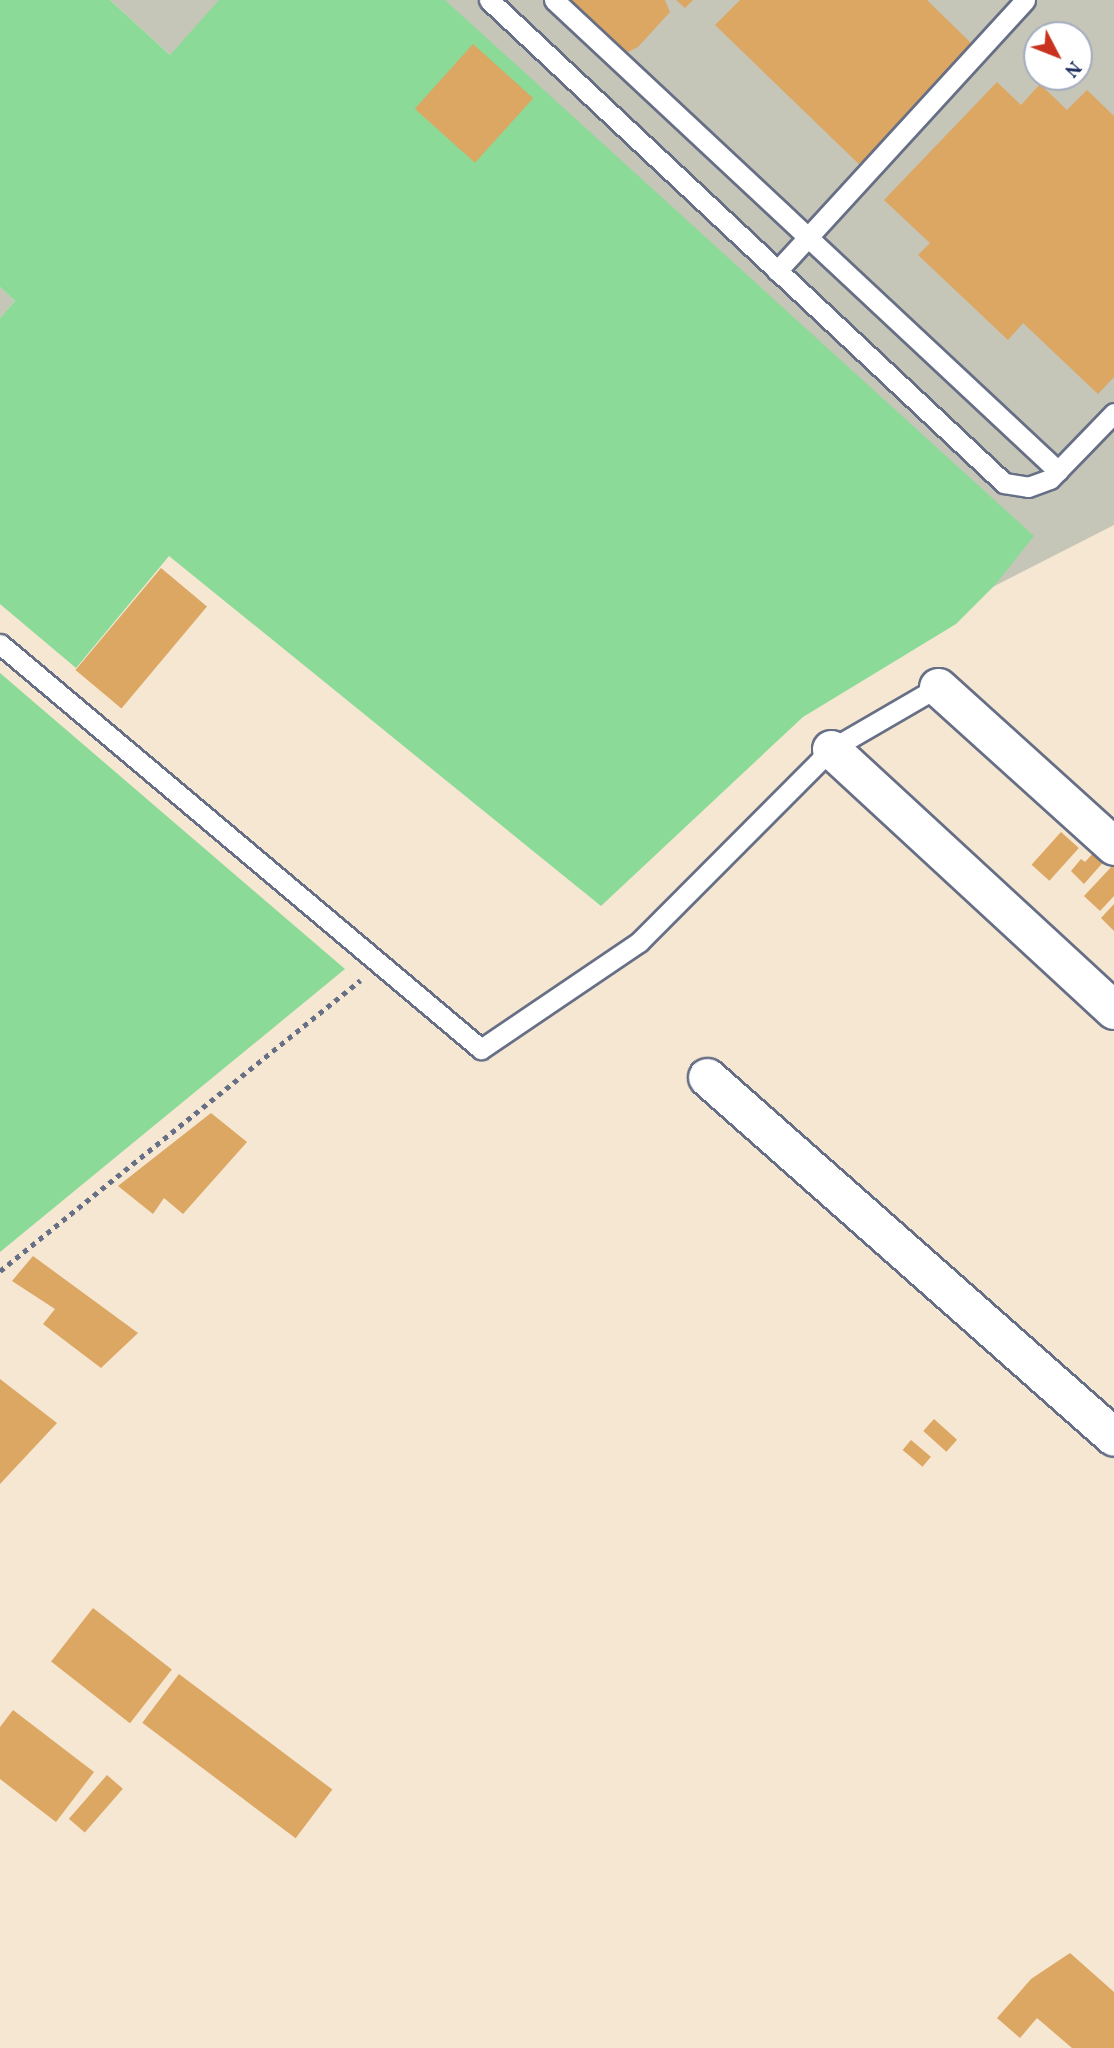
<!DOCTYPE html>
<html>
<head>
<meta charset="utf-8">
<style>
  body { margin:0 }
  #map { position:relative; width:1114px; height:2048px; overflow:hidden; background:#f5e7d1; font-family:Vollkorn,serif }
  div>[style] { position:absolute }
  .industrial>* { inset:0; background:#c5c5b8 }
  .green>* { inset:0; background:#8cda98 }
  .building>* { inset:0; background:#dca663; transform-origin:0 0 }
  .path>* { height:4.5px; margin-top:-2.25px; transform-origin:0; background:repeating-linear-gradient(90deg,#676f86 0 5px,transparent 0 10px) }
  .roads { filter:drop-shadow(2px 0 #676f86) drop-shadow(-2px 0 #676f86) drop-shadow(0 2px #676f86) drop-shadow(0 -2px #676f86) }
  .lane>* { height:19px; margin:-9.5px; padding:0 9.5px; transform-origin:9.5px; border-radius:9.5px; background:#fff }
  .street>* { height:37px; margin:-18.5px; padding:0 18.5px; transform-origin:18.5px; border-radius:18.5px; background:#fff }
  span { translate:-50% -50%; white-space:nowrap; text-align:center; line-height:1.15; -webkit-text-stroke:5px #fff; paint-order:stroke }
  .north { position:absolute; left:1023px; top:21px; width:70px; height:70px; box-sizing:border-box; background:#fff; border:2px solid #a4acbf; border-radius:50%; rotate:132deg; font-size:19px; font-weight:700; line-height:28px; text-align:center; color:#1b2f5e }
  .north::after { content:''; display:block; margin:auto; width:24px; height:32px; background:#c8321e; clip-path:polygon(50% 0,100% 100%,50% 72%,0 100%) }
</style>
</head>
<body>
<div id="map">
  <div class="industrial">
    <div style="clip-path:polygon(evenodd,110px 0,1114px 0,1114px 525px,838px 666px,110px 0,1037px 35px,1079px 35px,1079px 77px,1037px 77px,1037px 35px)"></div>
    <div style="clip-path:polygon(0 287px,15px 301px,0 318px)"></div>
  </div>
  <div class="green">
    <div style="clip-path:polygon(0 0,110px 0,170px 55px,219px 0,445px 0,1034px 536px,995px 585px,956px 624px,803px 717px,601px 906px,169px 556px,76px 668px,0 604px,0 318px,15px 301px,0 287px)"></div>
    <div style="clip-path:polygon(0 673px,345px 969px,0 1252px)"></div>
  </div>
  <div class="building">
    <div style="clip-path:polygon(567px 0,665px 0,670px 12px,638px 47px,626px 53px)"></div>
    <div style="clip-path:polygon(676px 0,693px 0,685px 8px)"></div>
    <div style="clip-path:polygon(740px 0,927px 0,974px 46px,864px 169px,715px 25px)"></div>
    <div style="left:473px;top:44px;width:81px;height:87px;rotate:42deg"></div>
    <div style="clip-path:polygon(997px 82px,1021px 105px,1040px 84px,1067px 110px,1087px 90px,1114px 116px,1114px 377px,1098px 394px,1023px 323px,1008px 340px,918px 255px,930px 243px,884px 200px)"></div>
    <div style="left:161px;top:568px;width:60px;height:133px;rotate:40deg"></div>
    <div style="left:1061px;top:832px;width:24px;height:44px;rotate:42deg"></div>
    <div style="clip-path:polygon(1096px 850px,1106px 859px,1084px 884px,1071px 871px,1081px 859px,1085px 862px)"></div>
    <div style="clip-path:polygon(1114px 864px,1114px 896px,1100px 911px,1084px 896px)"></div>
    <div style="clip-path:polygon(1114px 904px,1114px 931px,1101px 918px)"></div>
    <div style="clip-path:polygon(211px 1113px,247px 1142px,183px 1214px,164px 1198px,153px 1214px,118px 1186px)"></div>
    <div style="clip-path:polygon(33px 1256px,138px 1333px,101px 1368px,43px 1324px,55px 1309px,12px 1281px)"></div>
    <div style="clip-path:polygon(0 1379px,57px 1423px,0 1484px)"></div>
    <div style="left:934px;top:1419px;width:31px;height:16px;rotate:42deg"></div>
    <div style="left:911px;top:1440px;width:26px;height:13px;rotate:40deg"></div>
    <div style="left:93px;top:1608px;width:100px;height:68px;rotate:38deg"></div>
    <div style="left:179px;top:1674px;width:192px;height:61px;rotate:37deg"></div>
    <div style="clip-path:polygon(13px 1710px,94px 1772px,56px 1822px,0 1779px,0 1727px)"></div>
    <div style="left:107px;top:1775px;width:21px;height:58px;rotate:41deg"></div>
    <div style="clip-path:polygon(1070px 1953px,1114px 1992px,1114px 2048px,1072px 2048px,1037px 2018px,1020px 2038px,997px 2018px,1031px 1979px)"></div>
  </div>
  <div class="path">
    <div style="left:0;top:1271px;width:463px;rotate:-38.9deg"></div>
  </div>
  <div class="roads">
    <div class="lane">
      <div style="left:489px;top:0;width:706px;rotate:43.16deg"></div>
      <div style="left:1004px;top:483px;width:24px;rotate:9deg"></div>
      <div style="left:1028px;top:487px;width:23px;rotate:-20deg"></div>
      <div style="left:1050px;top:479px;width:92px;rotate:-45.9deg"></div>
      <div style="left:554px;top:0;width:690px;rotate:43.06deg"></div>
      <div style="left:777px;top:271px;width:367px;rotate:-47.5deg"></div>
      <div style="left:0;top:644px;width:629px;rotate:40.1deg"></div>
      <div style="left:481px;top:1049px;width:191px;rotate:-34.1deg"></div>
      <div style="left:639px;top:942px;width:272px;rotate:-45.1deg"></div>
      <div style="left:831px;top:749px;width:124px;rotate:-30.1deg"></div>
    </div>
    <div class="street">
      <div style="left:938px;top:687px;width:237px;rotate:42.1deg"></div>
      <div style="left:831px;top:749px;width:385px;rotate:42.7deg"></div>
      <div style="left:707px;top:1077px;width:543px;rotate:41.49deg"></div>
    </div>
  </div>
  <div class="north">N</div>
</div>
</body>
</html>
